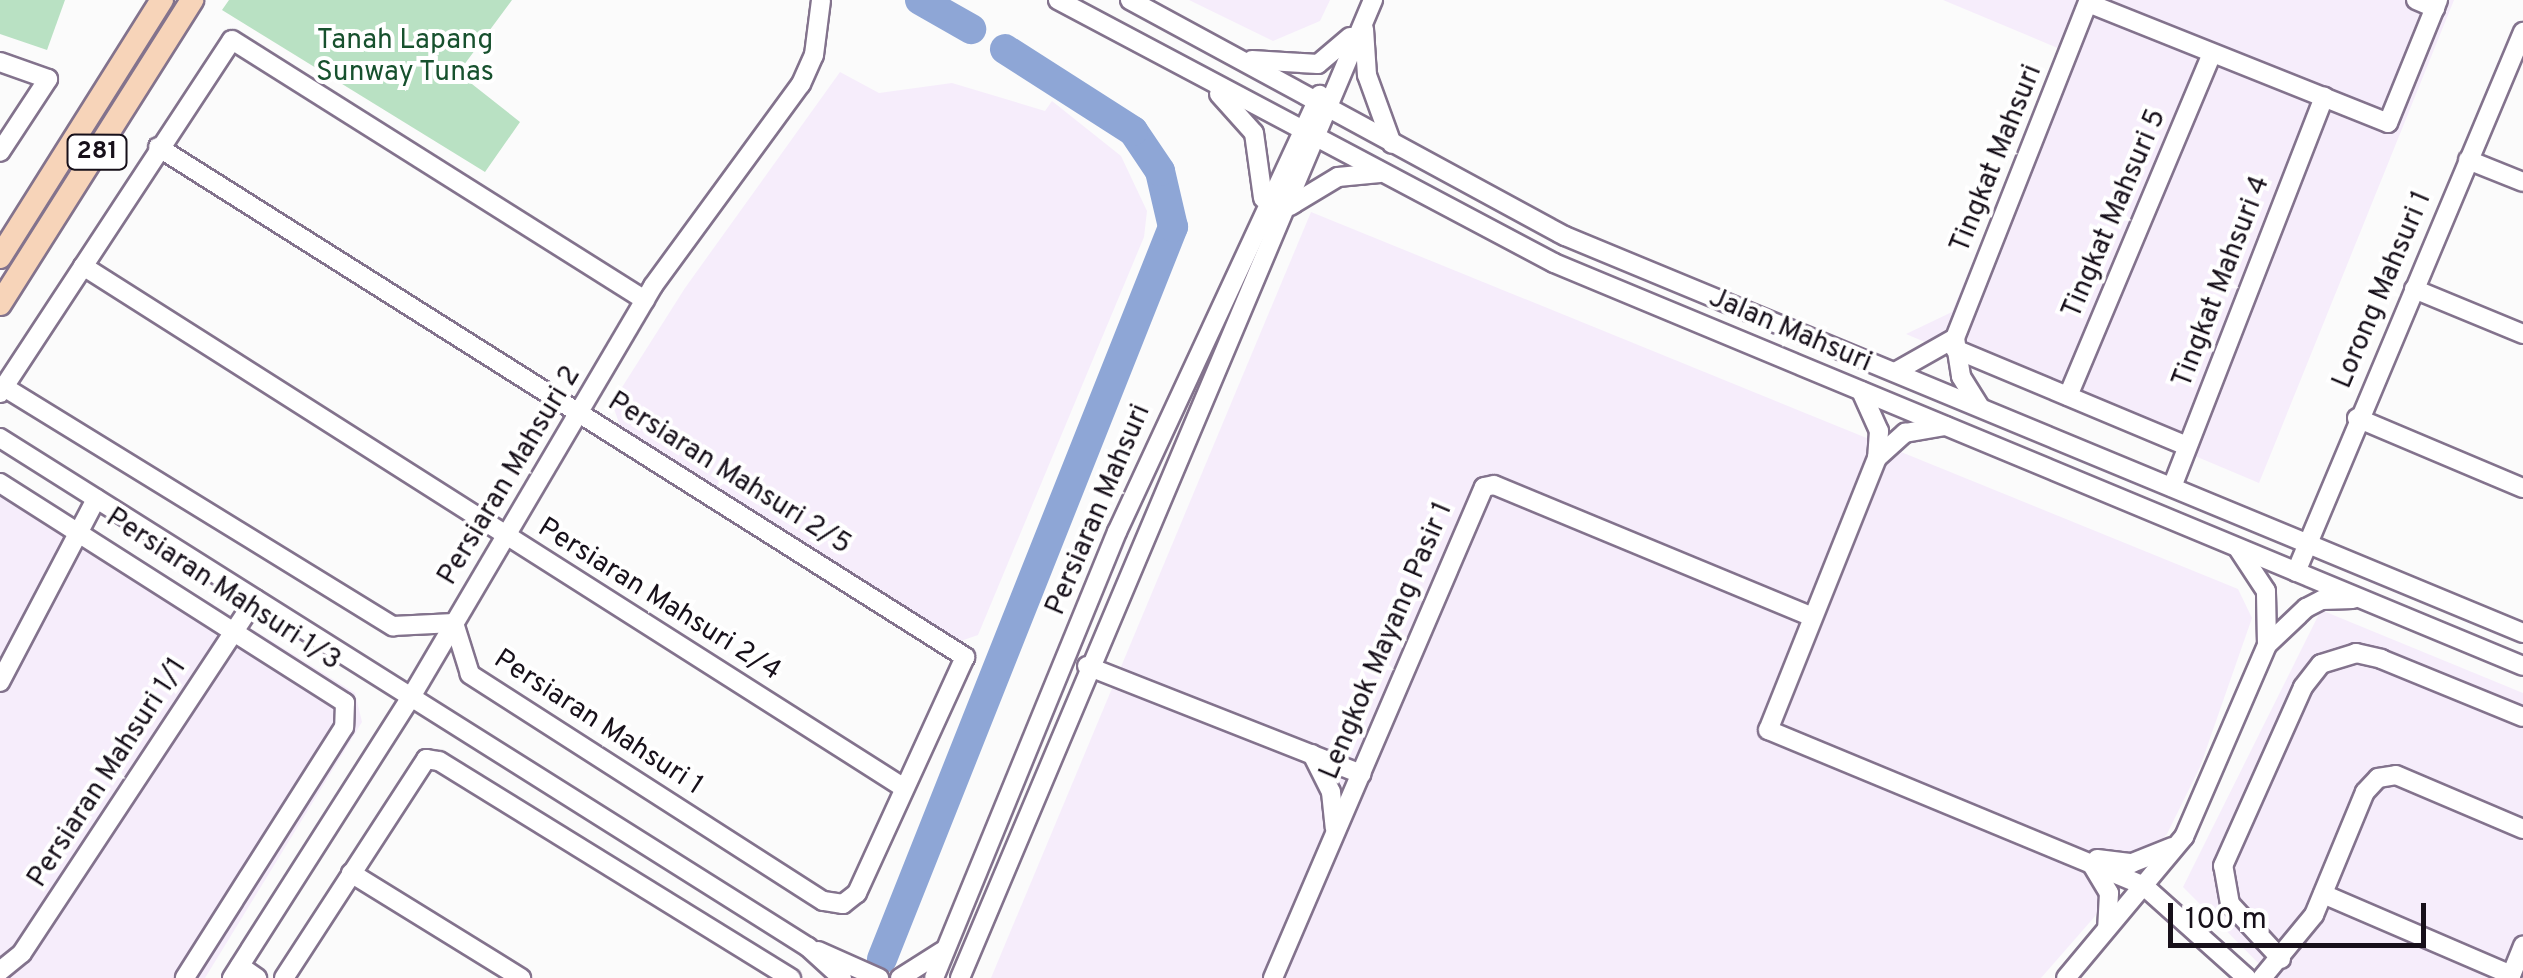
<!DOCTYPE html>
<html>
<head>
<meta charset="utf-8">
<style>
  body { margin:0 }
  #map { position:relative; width:2523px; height:978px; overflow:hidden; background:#fbfbfb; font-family:Overpass,sans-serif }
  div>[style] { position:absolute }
  .built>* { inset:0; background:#f6edfb }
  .green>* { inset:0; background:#b9e1c3 }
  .river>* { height:30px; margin:-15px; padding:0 15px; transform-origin:15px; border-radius:15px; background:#8ea6d6 }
  .roads { filter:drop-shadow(2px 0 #83738d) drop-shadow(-2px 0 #83738d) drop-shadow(0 2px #83738d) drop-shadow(0 -2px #83738d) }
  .minor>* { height:18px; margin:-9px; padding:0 9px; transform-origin:9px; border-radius:9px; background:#fff }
  .major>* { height:22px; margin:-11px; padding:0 11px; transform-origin:11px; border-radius:11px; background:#f7d4b9 }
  span { translate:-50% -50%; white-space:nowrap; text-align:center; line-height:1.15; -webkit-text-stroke:8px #fff; paint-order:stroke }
  .shield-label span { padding:2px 8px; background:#fff; border:2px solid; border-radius:8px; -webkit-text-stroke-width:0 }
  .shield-label { font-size:25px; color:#17101a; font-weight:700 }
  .park-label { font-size:28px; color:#17512e }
  .street-label { font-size:28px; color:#17101a }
  .scale { position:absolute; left:2168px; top:903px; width:258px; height:45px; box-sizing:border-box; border:5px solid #17101a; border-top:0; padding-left:12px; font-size:30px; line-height:35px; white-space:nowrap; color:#17101a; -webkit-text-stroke:8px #fff; paint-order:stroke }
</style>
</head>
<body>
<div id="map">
  <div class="built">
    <div style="clip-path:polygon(1189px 0,1330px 0,1320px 21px,1273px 41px)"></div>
    <div style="clip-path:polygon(1943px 0,2454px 0,2259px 483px,1906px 334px,1952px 312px,2060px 49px)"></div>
    <div style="clip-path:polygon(840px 72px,879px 93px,952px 83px,1045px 111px,1052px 101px,1121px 156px,1147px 211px,1144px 237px,978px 635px,958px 642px,620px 426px,612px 403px,685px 288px)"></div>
    <div style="clip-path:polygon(1311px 212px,2238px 589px,2252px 618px,2200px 767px,2167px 834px,2041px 978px,991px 978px)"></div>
    <div style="clip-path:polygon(0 472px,355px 693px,362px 722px,205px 978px,0 978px)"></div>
    <div style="clip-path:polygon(2321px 610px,2523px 693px,2523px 978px,2273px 978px,2183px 887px)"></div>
  </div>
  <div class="green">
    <div style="clip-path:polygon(0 0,65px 0,47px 50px,0 34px)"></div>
    <div style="clip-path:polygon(229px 0,512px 0,458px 73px,520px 122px,485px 172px,222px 10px)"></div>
  </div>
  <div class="river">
    <div style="left:920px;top:0;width:59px;rotate:29.6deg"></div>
    <div style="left:882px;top:959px;width:788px;rotate:-68.32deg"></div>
    <div style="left:1173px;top:227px;width:57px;rotate:-103.1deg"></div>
    <div style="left:1160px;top:171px;width:48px;rotate:-124deg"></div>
    <div style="left:1133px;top:131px;width:152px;rotate:-147.4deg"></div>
  </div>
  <div class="roads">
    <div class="minor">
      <div style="left:1058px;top:0;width:561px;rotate:27.93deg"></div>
      <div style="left:1554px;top:263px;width:1049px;rotate:22.58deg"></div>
      <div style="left:1130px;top:0;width:495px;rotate:28.5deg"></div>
      <div style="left:1565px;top:236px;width:1037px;rotate:22.51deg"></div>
      <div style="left:2416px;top:0;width:21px;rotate:23deg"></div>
      <div style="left:2088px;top:3px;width:323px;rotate:21.8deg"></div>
      <div style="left:2388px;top:123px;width:133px;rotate:-67.9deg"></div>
      <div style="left:1364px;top:29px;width:46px;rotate:86.3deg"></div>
      <div style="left:1367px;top:75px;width:73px;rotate:70.1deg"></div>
      <div style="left:1252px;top:60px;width:66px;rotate:3.5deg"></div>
      <div style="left:1318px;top:64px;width:42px;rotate:-40.2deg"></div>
      <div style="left:0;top:62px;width:51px;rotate:19.5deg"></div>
      <div style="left:48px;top:79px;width:87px;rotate:123.3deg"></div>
      <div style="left:1219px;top:94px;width:52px;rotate:48.1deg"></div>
      <div style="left:1254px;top:133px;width:66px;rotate:82.1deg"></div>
      <div style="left:158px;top:147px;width:955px;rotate:32.29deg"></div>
      <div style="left:965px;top:657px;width:260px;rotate:114.6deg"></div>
      <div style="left:857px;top:893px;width:18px;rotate:142deg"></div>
      <div style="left:843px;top:904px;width:20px;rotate:-171deg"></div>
      <div style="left:823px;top:901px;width:420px;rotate:-147.3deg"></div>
      <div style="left:470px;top:674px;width:53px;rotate:-107.4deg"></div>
      <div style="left:2468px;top:160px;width:59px;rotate:21.8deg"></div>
      <div style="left:1290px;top:206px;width:56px;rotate:-31.1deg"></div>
      <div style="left:1338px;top:177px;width:42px;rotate:-5.4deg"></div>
      <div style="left:83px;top:266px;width:969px;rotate:32.44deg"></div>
      <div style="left:2414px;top:289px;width:118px;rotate:22.4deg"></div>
      <div style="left:1955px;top:349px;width:251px;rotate:22.7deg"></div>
      <div style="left:1895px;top:372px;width:69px;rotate:-29.5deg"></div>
      <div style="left:4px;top:387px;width:457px;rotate:31.6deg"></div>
      <div style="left:393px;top:626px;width:61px;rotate:-2.8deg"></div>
      <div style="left:1861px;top:391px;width:44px;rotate:65.8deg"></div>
      <div style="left:1879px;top:431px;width:27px;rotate:94deg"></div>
      <div style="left:1877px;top:458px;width:293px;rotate:111.8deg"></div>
      <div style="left:1768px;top:730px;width:407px;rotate:22.5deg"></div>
      <div style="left:2144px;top:886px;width:138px;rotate:41.8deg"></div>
      <div style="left:0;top:393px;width:422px;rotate:-56.7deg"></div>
      <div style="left:232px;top:40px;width:488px;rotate:32.2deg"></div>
      <div style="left:2068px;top:396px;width:371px;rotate:-67.2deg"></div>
      <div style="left:1980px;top:407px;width:36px;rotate:-122deg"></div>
      <div style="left:1961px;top:376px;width:38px;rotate:-99deg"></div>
      <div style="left:1955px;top:338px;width:364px;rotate:-68.4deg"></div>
      <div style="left:2357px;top:418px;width:180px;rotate:22.9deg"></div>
      <div style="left:0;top:438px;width:955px;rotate:32.21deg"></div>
      <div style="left:808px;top:947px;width:46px;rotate:42.4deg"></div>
      <div style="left:1877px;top:458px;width:38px;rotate:-42deg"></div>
      <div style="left:1905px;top:433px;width:41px;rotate:-9.9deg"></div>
      <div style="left:0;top:483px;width:409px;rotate:32.5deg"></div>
      <div style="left:345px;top:703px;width:24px;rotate:92deg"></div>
      <div style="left:344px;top:727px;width:297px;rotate:122.4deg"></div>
      <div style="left:2172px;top:487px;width:419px;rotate:-68.7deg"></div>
      <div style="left:2296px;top:572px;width:586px;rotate:-67.2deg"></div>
      <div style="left:2267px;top:645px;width:54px;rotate:-43.5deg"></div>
      <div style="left:2306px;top:608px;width:18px;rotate:-27deg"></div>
      <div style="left:2322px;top:600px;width:31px;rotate:-2deg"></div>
      <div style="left:1087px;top:666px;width:295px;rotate:21.5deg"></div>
      <div style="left:0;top:682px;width:207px;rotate:-62.3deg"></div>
      <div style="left:1312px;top:754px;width:42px;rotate:63.4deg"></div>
      <div style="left:1331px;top:792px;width:36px;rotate:84deg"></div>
      <div style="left:2097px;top:859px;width:35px;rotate:7deg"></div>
      <div style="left:2132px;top:863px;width:43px;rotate:-21.8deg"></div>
      <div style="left:2091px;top:863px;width:35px;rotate:59deg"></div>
      <div style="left:2109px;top:893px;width:34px;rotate:93deg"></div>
      <div style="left:351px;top:873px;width:200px;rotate:31.7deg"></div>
      <div style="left:2323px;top:894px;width:205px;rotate:23.3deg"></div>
      <div style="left:818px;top:951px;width:67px;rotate:23.9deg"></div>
      <div style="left:2281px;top:959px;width:75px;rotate:-132.8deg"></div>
      <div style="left:2230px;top:904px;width:39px;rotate:-100deg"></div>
      <div style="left:2223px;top:866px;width:196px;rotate:-65.9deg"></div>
      <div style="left:2303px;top:687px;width:29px;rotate:-52deg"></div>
      <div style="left:2321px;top:664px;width:37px;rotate:-17deg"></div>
      <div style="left:2356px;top:653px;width:26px;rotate:13deg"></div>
      <div style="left:2381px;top:659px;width:153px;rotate:22.2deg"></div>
      <div style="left:240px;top:966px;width:21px;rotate:35deg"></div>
      <div style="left:0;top:971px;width:28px;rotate:-39deg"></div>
      <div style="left:22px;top:953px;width:424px;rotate:-56.6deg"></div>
      <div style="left:232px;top:978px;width:333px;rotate:-57.5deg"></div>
      <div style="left:411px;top:697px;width:477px;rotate:-59.5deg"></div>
      <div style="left:653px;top:286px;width:250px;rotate:-53.8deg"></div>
      <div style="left:801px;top:84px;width:32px;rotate:-66deg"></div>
      <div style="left:814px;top:55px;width:55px;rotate:-82.7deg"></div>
      <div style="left:284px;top:978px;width:261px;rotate:-57deg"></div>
      <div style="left:426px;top:759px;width:13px;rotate:9deg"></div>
      <div style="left:439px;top:761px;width:414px;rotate:31.7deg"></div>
      <div style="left:900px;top:978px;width:49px;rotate:-32.4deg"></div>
      <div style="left:934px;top:978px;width:482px;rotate:-67.7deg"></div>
      <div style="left:1117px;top:532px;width:482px;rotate:-65.1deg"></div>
      <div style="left:960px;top:978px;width:1062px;rotate:-67.11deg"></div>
      <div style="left:1273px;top:978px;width:534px;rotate:-66.75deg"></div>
      <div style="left:1484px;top:487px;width:10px;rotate:-11deg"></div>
      <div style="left:1494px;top:485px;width:344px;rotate:22.5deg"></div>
      <div style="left:2066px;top:978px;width:184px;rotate:-50.1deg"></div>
      <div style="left:2184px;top:837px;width:209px;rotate:-66.6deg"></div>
      <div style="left:2267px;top:645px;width:54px;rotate:-91.1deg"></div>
      <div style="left:2266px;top:591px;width:49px;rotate:-123.4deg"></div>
      <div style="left:2262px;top:978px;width:82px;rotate:-50.5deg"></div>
      <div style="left:2314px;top:915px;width:133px;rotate:-67.5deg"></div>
      <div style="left:2365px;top:792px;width:19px;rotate:-47deg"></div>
      <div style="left:2378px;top:778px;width:18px;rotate:-9deg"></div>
      <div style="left:2396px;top:775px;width:138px;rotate:23deg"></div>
      <div style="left:2510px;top:978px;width:35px;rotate:-68deg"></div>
    </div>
    <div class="major">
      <div style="left:0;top:257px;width:304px;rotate:-57.8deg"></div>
      <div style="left:0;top:304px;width:360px;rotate:-57.7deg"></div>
    </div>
  </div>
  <div class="shield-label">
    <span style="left:97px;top:152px">281</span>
  </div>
  <div class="park-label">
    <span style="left:405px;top:57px">Tanah Lapang<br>Sunway Tunas</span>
  </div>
  <div class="street-label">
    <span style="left:1997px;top:159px;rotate:-68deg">Tingkat Mahsuri</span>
    <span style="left:2115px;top:214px;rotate:-67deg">Tingkat Mahsuri 5</span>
    <span style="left:2222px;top:282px;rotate:-69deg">Tingkat Mahsuri 4</span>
    <span style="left:2383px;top:290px;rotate:-67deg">Lorong Mahsuri 1</span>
    <span style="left:1790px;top:331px;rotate:23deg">Jalan Mahsuri</span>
    <span style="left:729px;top:474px;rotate:32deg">Persiaran Mahsuri 2/5</span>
    <span style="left:510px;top:476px;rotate:-59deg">Persiaran Mahsuri 2</span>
    <span style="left:1099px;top:510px;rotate:-67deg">Persiaran Mahsuri</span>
    <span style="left:223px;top:590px;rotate:33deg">Persiaran Mahsuri 1/3</span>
    <span style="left:659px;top:600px;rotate:32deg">Persiaran Mahsuri 2/4</span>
    <span style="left:1387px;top:641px;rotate:-67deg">Lengkok Mayang Pasir 1</span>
    <span style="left:598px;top:723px;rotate:33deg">Persiaran Mahsuri 1</span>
    <span style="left:108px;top:773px;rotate:-57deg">Persiaran Mahsuri 1/1</span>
  </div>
  <div class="scale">100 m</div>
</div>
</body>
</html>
